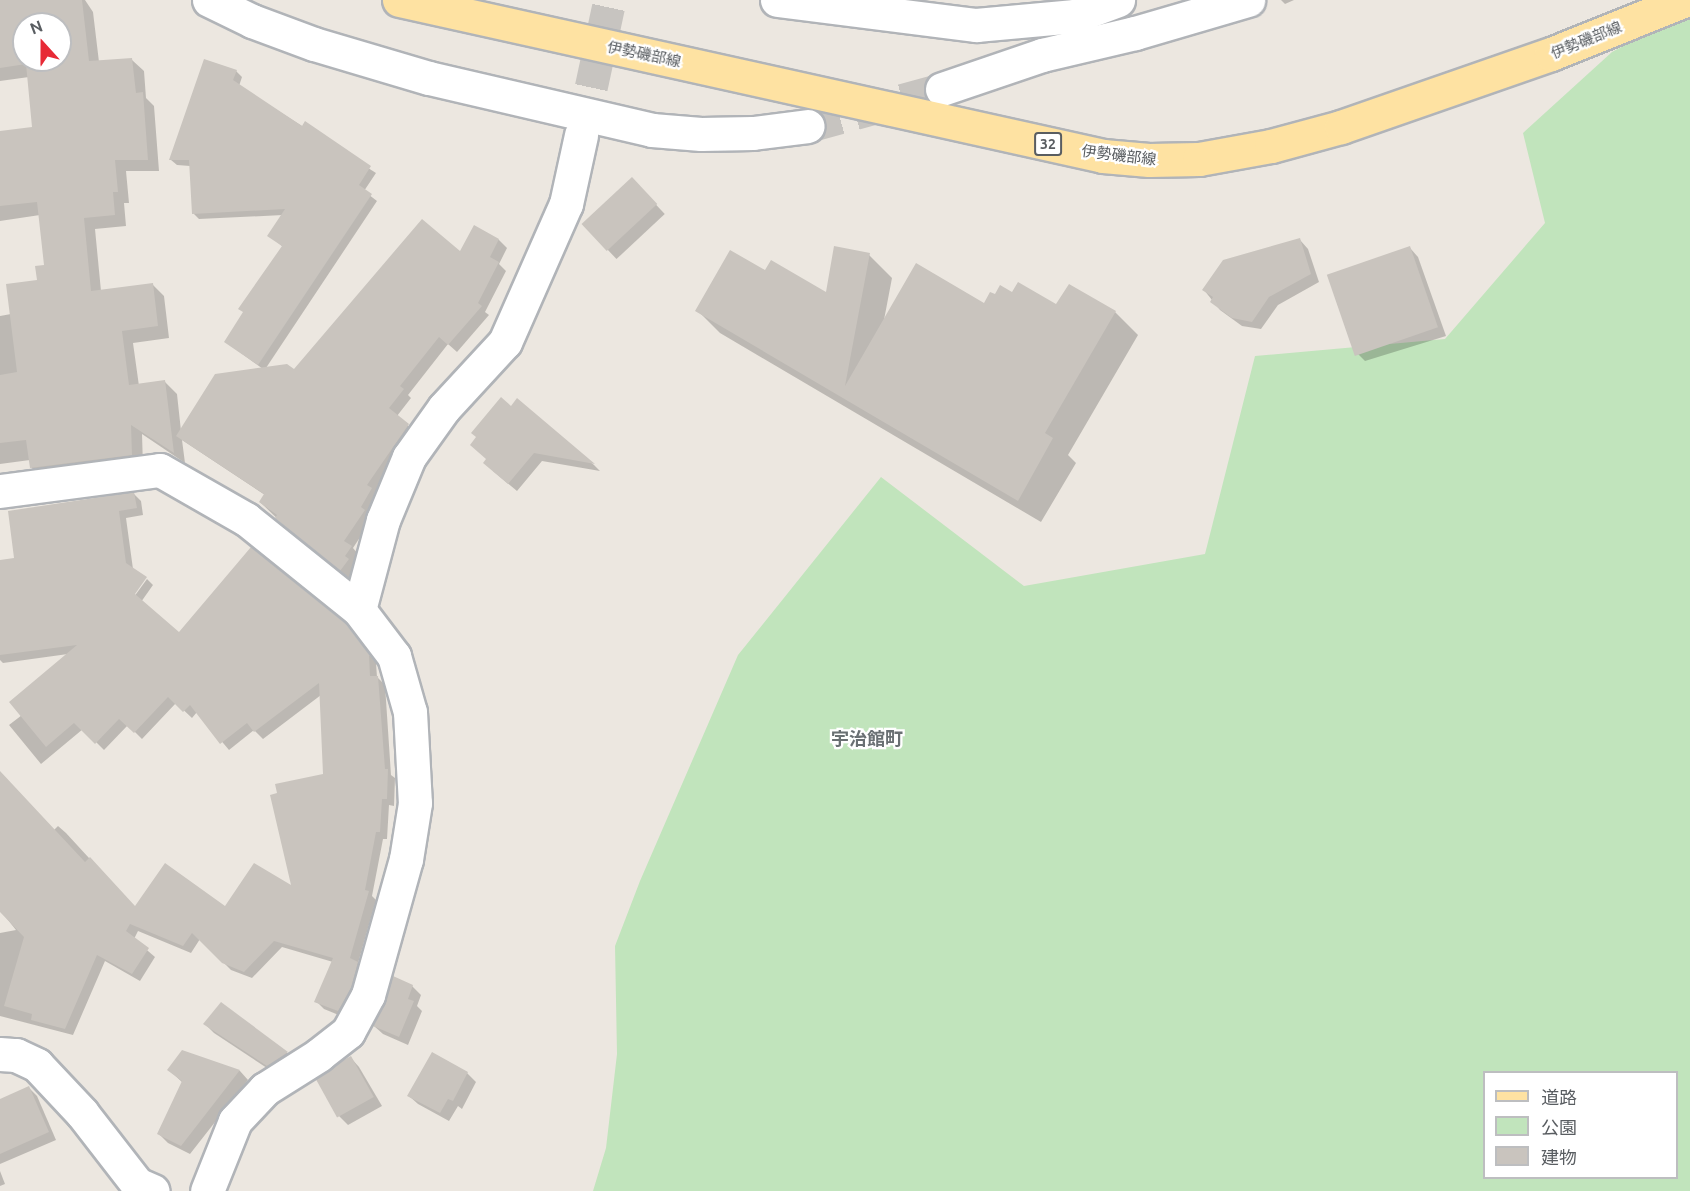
<!DOCTYPE html>
<html>
<head>
<meta charset="utf-8">
<style>
  body { margin:0 }
  #map { position:relative; width:1690px; height:1191px; overflow:hidden; background:#ece7e0; font-family:Ubuntu,"Noto Sans JP",sans-serif }
  div>[style] { position:absolute }
  .green>* { inset:0; background:#c1e4bc }
  .shadow>* { inset:0; background:#0003; transform-origin:0 0 }
  .building>* { inset:0; background:#c9c4be; transform-origin:0 0 }
  .street-tunnel>* { height:33px; margin-top:-16.5px; transform-origin:0; background:repeating-linear-gradient(90deg,#c7c4c0 0 33px,transparent 0 49px) }
  .secondary-tunnel>* { height:33px; margin-top:-16.5px; transform-origin:0; background:repeating-linear-gradient(90deg,#c7c4c0 0 33px,transparent 0 49px) }
  .roads { filter:drop-shadow(2px 0 #b1b4b8) drop-shadow(-2px 0 #b1b4b8) drop-shadow(0 2px #b1b4b8) drop-shadow(0 -2px #b1b4b8) }
  .street>* { height:33px; margin:-16.5px; padding:0 16.5px; transform-origin:16.5px; border-radius:16.5px; background:#fff }
  .secondary>* { height:33px; margin:-16.5px; padding:0 16.5px; transform-origin:16.5px; border-radius:16.5px; background:#fff }
  .primary>* { height:33px; margin:-16.5px; padding:0 16.5px; transform-origin:16.5px; border-radius:16.5px; background:#fee2a2 }
  span { translate:-50% -50%; white-space:nowrap; text-align:center; line-height:1.15; -webkit-text-stroke:4.5px #fff; paint-order:stroke }
  .shield-label span { padding:2px 4px; background:#fff; border:2px solid; border-radius:4px; -webkit-text-stroke-width:0 }
  .shield-label { font-size:14px; color:#595d61; font-weight:700 }
  .street-label { font-size:15px; color:#595d61 }
  .quarter-label { font-size:18px; color:#6a7073; font-weight:700 }
  .legend { position:absolute; left:1483px; top:1071px; width:195px; height:108px; box-sizing:border-box; background:#fff; border:2px solid #bdbec0; margin:0; padding:8px 10px; list-style:none; font-size:18px; color:#595d61 }
  .legend li { display:flex; align-items:center; gap:12px; height:30px }
  .legend b { width:30px; border:2px solid #bdbec0 }
  .north { position:absolute; left:12px; top:12px; width:60px; height:60px; box-sizing:border-box; background:#fff; border:2px solid #bdbec0; border-radius:50%; rotate:339deg; font-size:16px; font-weight:700; line-height:24px; text-align:center; color:#595d61 }
  .north::after { content:''; display:block; margin:auto; width:21px; height:27px; background:#e72a36; clip-path:polygon(50% 0,100% 100%,50% 72%,0 100%) }
</style>
</head>
<body>
<div id="map">
  <div class="green">
    <div style="clip-path:polygon(evenodd,1690px 10px,1690px 1191px,593px 1191px,606px 1148px,617px 1054px,615px 946px,640px 881px,738px 655px,881px 477px,1024px 586px,1205px 554px,1255px 356px,1445px 339px,1545px 223px,1523px 133px,1612px 52px,1690px 10px,1484px 1072px,1676px 1072px,1676px 1178px,1484px 1178px,1484px 1072px)"></div>
  </div>
  <div class="shadow">
    <div style="clip-path:polygon(evenodd,0 0,85px 0,93px 12px,99px 62px,132px 60px,144px 71px,146px 98px,154px 106px,159px 171px,126px 171px,129px 203px,124px 203px,126px 226px,95px 229px,101px 291px,152px 284px,164px 296px,169px 338px,133px 343px,139px 386px,165px 382px,177px 394px,181px 431px,263px 369px,226px 342px,283px 247px,269px 235px,283px 215px,199px 219px,193px 213px,190px 166px,177px 165px,171px 160px,236px 71px,242px 77px,239px 86px,376px 173px,364px 191px,377px 201px,266px 368px,294px 371px,461px 254px,474px 227px,499px 240px,507px 248px,499px 264px,506px 271px,485px 312px,489px 315px,457px 352px,448px 344px,408px 395px,411px 398px,397px 416px,416px 433px,375px 493px,380px 498px,372px 519px,353px 548px,359px 555px,353px 565px,356px 568px,349px 578px,285px 526px,260px 502px,265px 495px,182px 440px,185px 463px,142px 434px,143px 466px,43px 479px,31px 467px,30px 460px,0 464px,0 316px,11px 314px,38px 281px,45px 266px,40px 215px,0 221px,0 132px,33px 128px,29px 77px,0 81px,0 0,24px 24px,60px 24px,60px 60px,24px 60px,24px 24px)"></div>
    <div style="clip-path:polygon(1281px 0,1294px 0,1285px 4px)"></div>
    <div style="left:632px;top:179px;width:48px;height:66px;rotate:47deg"></div>
    <div style="clip-path:polygon(1300px 240px,1308px 249px,1319px 282px,1278px 305px,1261px 329px,1242px 326px,1220px 310px,1204px 290px)"></div>
    <div style="clip-path:polygon(1410px 248px,1418px 257px,1446px 336px,1365px 361px,1356px 352px)"></div>
    <div style="clip-path:polygon(869px 255px,892px 278px,884px 320px,984px 305px,1012px 294px,1057px 306px,1115px 312px,1138px 335px,1068px 455px,1076px 463px,1041px 522px,720px 333px,697px 310px,766px 272px,827px 295px)"></div>
    <div style="clip-path:polygon(517px 401px,594px 465px,600px 471px,542px 461px,517px 491px,493px 471px,511px 408px)"></div>
    <div style="clip-path:polygon(134px 494px,141px 501px,143px 515px,126px 518px,133px 569px,129px 599px,131px 601px,147px 579px,153px 585px,141px 602px,179px 634px,344px 624px,376px 663px,377px 677px,385px 685px,391px 775px,395px 778px,394px 806px,389px 805px,387px 839px,383px 839px,372px 896px,376px 900px,358px 963px,365px 970px,346px 1018px,324px 1009px,316px 1001px,333px 962px,282px 947px,252px 978px,231px 970px,200px 939px,191px 953px,138px 931px,134px 939px,155px 957px,140px 981px,105px 961px,73px 1035px,0 1016px,0 933px,16px 930px,0 910px,0 772px,54px 830px,58px 826px,66px 833px,135px 908px,226px 908px,293px 888px,325px 775px,321px 695px,263px 739px,254px 730px,229px 750px,197px 712px,192px 718px,176px 703px,142px 739px,128px 725px,104px 750px,83px 729px,41px 764px,9px 725px,22px 715px,68px 654px,3px 663px,0 660px,0 562px,15px 559px)"></div>
    <div style="clip-path:polygon(412px 986px,421px 995px,417px 1006px,422px 1011px,408px 1045px,383px 1034px,374px 1026px)"></div>
    <div style="clip-path:polygon(221px 1004px,287px 1053px,296px 1062px,276px 1074px,214px 1033px,205px 1024px)"></div>
    <div style="clip-path:polygon(182px 1052px,240px 1071px,248px 1080px,190px 1154px,168px 1143px,159px 1134px,183px 1083px,169px 1070px)"></div>
    <div style="clip-path:polygon(433px 1054px,467px 1073px,476px 1082px,462px 1109px,458px 1106px,449px 1121px,418px 1104px,409px 1096px)"></div>
    <div style="clip-path:polygon(351px 1058px,359px 1067px,382px 1106px,348px 1125px,339px 1116px)"></div>
    <div style="clip-path:polygon(29px 1088px,37px 1096px,56px 1140px,0 1164px,0 1100px)"></div>
    <div style="clip-path:polygon(0 1171px,5px 1184px,0 1186px)"></div>
  </div>
  <div class="building">
    <div style="clip-path:polygon(evenodd,0 0,82px 0,89px 61px,132px 58px,136px 93px,143px 92px,148px 160px,115px 160px,118px 192px,113px 192px,115px 215px,84px 218px,91px 291px,153px 283px,158px 326px,122px 331px,129px 385px,165px 380px,174px 453px,131px 425px,132px 455px,30px 468px,26px 440px,0 443px,0 375px,17px 372px,6px 284px,37px 280px,35px 266px,44px 265px,37px 202px,0 206px,0 131px,32px 127px,26px 64px,0 68px,0 0,24px 24px,60px 24px,60px 60px,24px 60px,24px 24px)"></div>
    <div style="clip-path:polygon(204px 59px,237px 70px,233px 80px,302px 126px,305px 121px,371px 166px,359px 185px,372px 194px,258px 365px,224px 342px,243px 312px,238px 309px,282px 246px,267px 236px,285px 209px,192px 214px,189px 160px,169px 160px)"></div>
    <div style="left:632px;top:177px;width:37px;height:69px;rotate:47deg"></div>
    <div style="clip-path:polygon(422px 219px,460px 251px,474px 225px,499px 239px,490px 257px,499px 262px,478px 303px,482px 306px,448px 345px,439px 337px,400px 386px,404px 389px,389px 408px,409px 424px,367px 485px,372px 488px,361px 507px,365px 510px,344px 541px,352px 546px,345px 556px,349px 559px,340px 571px,275px 518px,277px 515px,259px 502px,264px 494px,176px 436px,215px 374px,287px 364px,294px 369px)"></div>
    <div style="clip-path:polygon(1300px 238px,1311px 274px,1269px 297px,1252px 322px,1232px 318px,1210px 302px,1213px 297px,1202px 290px,1223px 260px)"></div>
    <div style="clip-path:polygon(834px 246px,870px 253px,845px 386px,916px 263px,984px 303px,990px 292px,995px 294px,1000px 285px,1012px 292px,1018px 282px,1056px 304px,1069px 284px,1116px 311px,1045px 433px,1053px 438px,1018px 501px,695px 311px,730px 250px,765px 270px,771px 260px,826px 292px)"></div>
    <div style="left:1410px;top:246px;width:86px;height:88px;rotate:71deg"></div>
    <div style="clip-path:polygon(501px 397px,511px 406px,517px 398px,595px 464px,534px 453px,508px 484px,483px 463px,486px 459px,470px 445px,476px 437px,471px 433px)"></div>
    <div style="clip-path:polygon(134px 492px,137px 508px,119px 511px,126px 563px,147px 577px,135px 594px,179px 632px,251px 547px,345px 623px,369px 654px,370px 676px,378px 676px,385px 769px,388px 769px,387px 799px,382px 799px,380px 832px,376px 832px,365px 890px,369px 891px,350px 958px,358px 962px,351px 988px,338px 1011px,314px 1002px,333px 958px,274px 941px,244px 972px,222px 963px,192px 933px,183px 946px,130px 924px,126px 931px,149px 948px,132px 974px,97px 955px,65px 1029px,31px 1020px,32px 1014px,4px 1006px,24px 937px,0 912px,0 771px,85px 862px,90px 857px,135px 906px,165px 863px,225px 906px,254px 863px,291px 885px,270px 795px,277px 793px,275px 784px,323px 774px,319px 683px,254px 732px,247px 723px,220px 744px,190px 705px,183px 712px,168px 697px,134px 733px,119px 719px,95px 744px,74px 723px,46px 747px,9px 702px,77px 645px,0 655px,0 560px,14px 558px,8px 511px)"></div>
    <div style="clip-path:polygon(393px 976px,413px 985px,408px 999px,414px 1001px,399px 1037px,373px 1026px,386px 1000px)"></div>
    <div style="clip-path:polygon(221px 1002px,288px 1052px,267px 1066px,203px 1024px)"></div>
    <div style="clip-path:polygon(182px 1050px,240px 1070px,181px 1146px,157px 1134px,182px 1081px,167px 1070px)"></div>
    <div style="clip-path:polygon(432px 1052px,468px 1072px,453px 1101px,448px 1099px,440px 1113px,407px 1096px)"></div>
    <div style="left:351px;top:1056px;width:47px;height:42px;rotate:61deg"></div>
    <div style="clip-path:polygon(29px 1086px,49px 1132px,0 1154px,0 1099px)"></div>
  </div>
  <div class="street-tunnel">
    <div style="left:581px;top:135px;width:138px;rotate:-77.9deg"></div>
  </div>
  <div class="secondary-tunnel">
    <div style="left:808px;top:126px;width:139px;rotate:-15.4deg"></div>
  </div>
  <div class="roads">
    <div class="street">
      <div style="left:0;top:491px;width:161px;rotate:-7.5deg"></div>
      <div style="left:160px;top:470px;width:99px;rotate:29.7deg"></div>
      <div style="left:246px;top:519px;width:145px;rotate:38.8deg"></div>
      <div style="left:359px;top:610px;width:58px;rotate:52.7deg"></div>
      <div style="left:394px;top:656px;width:58px;rotate:74.1deg"></div>
      <div style="left:410px;top:712px;width:91px;rotate:86.9deg"></div>
      <div style="left:415px;top:803px;width:57px;rotate:99.1deg"></div>
      <div style="left:406px;top:859px;width:141px;rotate:105.6deg"></div>
      <div style="left:368px;top:995px;width:42px;rotate:118.4deg"></div>
      <div style="left:348px;top:1032px;width:37px;rotate:142deg"></div>
      <div style="left:319px;top:1055px;width:64px;rotate:147.8deg"></div>
      <div style="left:265px;top:1089px;width:44px;rotate:133.2deg"></div>
      <div style="left:235px;top:1121px;width:75px;rotate:111.8deg"></div>
      <div style="left:359px;top:610px;width:93px;rotate:-75.1deg"></div>
      <div style="left:383px;top:520px;width:68px;rotate:-67.6deg"></div>
      <div style="left:409px;top:457px;width:60px;rotate:-54.5deg"></div>
      <div style="left:444px;top:408px;width:90px;rotate:-47.3deg"></div>
      <div style="left:505px;top:342px;width:151px;rotate:-66.2deg"></div>
      <div style="left:566px;top:204px;width:71px;rotate:-77.7deg"></div>
      <div style="left:0;top:1054px;width:16px;rotate:4deg"></div>
      <div style="left:16px;top:1055px;width:23px;rotate:25deg"></div>
      <div style="left:37px;top:1065px;width:66px;rotate:46.8deg"></div>
      <div style="left:82px;top:1113px;width:90px;rotate:52.2deg"></div>
      <div style="left:137px;top:1184px;width:17px;rotate:24deg"></div>
    </div>
    <div class="secondary">
      <div style="left:209px;top:0;width:48px;rotate:26deg"></div>
      <div style="left:252px;top:21px;width:66px;rotate:20.4deg"></div>
      <div style="left:314px;top:44px;width:120px;rotate:16.5deg"></div>
      <div style="left:429px;top:78px;width:229px;rotate:13.1deg"></div>
      <div style="left:652px;top:130px;width:49px;rotate:4.7deg"></div>
      <div style="left:701px;top:134px;width:52px;rotate:-1.1deg"></div>
      <div style="left:753px;top:133px;width:55px;rotate:-7.3deg"></div>
      <div style="left:777px;top:0;width:201px;rotate:7.2deg"></div>
      <div style="left:976px;top:25px;width:99px;rotate:-5.2deg"></div>
      <div style="left:1075px;top:16px;width:46px;rotate:-20.4deg"></div>
      <div style="left:942px;top:89px;width:106px;rotate:-18.8deg"></div>
      <div style="left:1042px;top:55px;width:96px;rotate:-13.3deg"></div>
      <div style="left:1135px;top:33px;width:118px;rotate:-16.3deg"></div>
    </div>
    <div class="primary">
      <div style="left:399px;top:0;width:721px;rotate:12.49deg"></div>
      <div style="left:1103px;top:156px;width:46px;rotate:5deg"></div>
      <div style="left:1149px;top:160px;width:50px;rotate:-1.1deg"></div>
      <div style="left:1199px;top:159px;width:73px;rotate:-10.2deg"></div>
      <div style="left:1271px;top:146px;width:73px;rotate:-15.2deg"></div>
      <div style="left:1341px;top:127px;width:222px;rotate:-19.2deg"></div>
      <div style="left:1551px;top:54px;width:144px;rotate:-21.9deg"></div>
    </div>
  </div>
  <div class="shield-label">
    <span style="left:1048px;top:144px">32</span>
  </div>
  <div class="street-label">
    <span style="left:1586px;top:40px;rotate:-22deg">伊勢磯部線</span>
    <span style="left:644px;top:54px;rotate:12deg">伊勢磯部線</span>
    <span style="left:1119px;top:155px;rotate:7deg">伊勢磯部線</span>
  </div>
  <div class="quarter-label">
    <span style="left:867px;top:738px">宇治館町</span>
  </div>
  <ul class="legend">
  <li><b style="height:8px;background:#fee2a2"></b>道路</li>
  <li><b style="height:16px;background:#c1e4bc"></b>公園</li>
  <li><b style="height:16px;background:#c9c4be"></b>建物</li>
  </ul>
  <div class="north">N</div>
</div>
</body>
</html>
